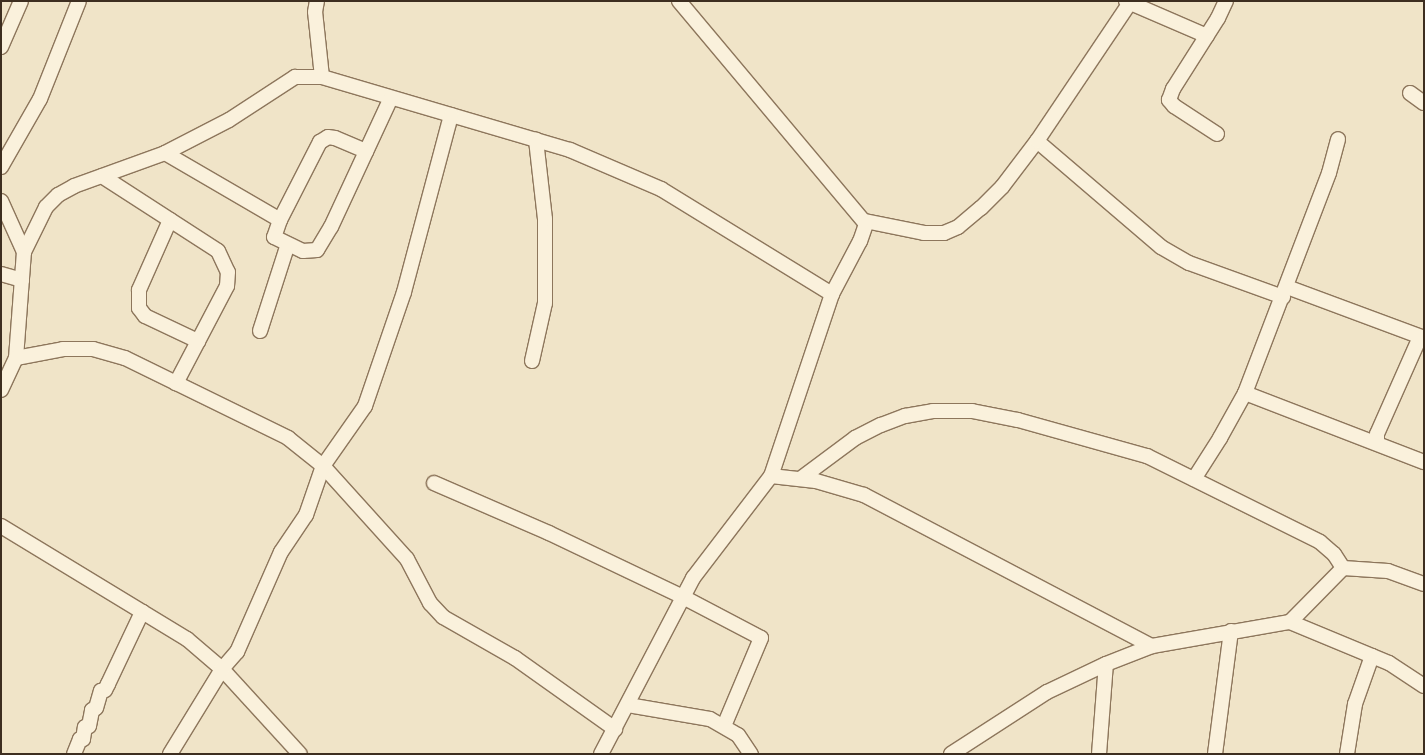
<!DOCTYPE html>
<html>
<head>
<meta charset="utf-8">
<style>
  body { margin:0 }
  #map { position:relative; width:1425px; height:755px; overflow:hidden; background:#f0e4c8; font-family:"Libre Baskerville",serif }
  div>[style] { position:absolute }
  .roads { filter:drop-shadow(1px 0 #8d765c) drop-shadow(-1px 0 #8d765c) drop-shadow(0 1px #8d765c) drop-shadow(0 -1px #8d765c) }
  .minor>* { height:14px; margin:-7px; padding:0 7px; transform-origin:7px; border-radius:7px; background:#faf1dc }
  span { translate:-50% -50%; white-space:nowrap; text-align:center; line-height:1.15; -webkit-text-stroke:4px #f7eed8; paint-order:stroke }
  .frame { position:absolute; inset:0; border:2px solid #3d2e20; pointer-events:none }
</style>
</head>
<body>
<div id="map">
  <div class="roads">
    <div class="minor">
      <div style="left:679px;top:1px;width:291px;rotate:50deg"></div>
      <div style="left:866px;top:224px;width:18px;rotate:109deg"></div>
      <div style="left:860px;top:241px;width:60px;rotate:117.8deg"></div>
      <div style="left:832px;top:294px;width:192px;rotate:108.5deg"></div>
      <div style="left:1126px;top:1px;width:88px;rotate:23.4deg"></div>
      <div style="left:1px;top:47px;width:50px;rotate:-66.5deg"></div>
      <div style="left:322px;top:77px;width:259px;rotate:16.4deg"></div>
      <div style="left:570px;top:150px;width:99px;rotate:23.2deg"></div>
      <div style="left:661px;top:189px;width:201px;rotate:31.6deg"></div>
      <div style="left:1410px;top:93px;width:17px;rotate:36deg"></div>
      <div style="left:1217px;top:134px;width:51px;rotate:-146.9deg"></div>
      <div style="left:1174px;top:106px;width:8px;rotate:-130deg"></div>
      <div style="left:1169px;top:100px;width:12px;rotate:-70deg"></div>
      <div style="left:1173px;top:89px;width:84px;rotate:-57.6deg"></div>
      <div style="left:1218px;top:18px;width:19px;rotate:-65deg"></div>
      <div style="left:1037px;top:141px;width:163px;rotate:40.5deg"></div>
      <div style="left:1161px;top:247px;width:32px;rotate:30deg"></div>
      <div style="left:1189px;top:263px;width:100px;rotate:19.9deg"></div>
      <div style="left:165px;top:153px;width:133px;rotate:30.2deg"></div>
      <div style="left:280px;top:220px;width:18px;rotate:109deg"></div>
      <div style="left:274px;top:237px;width:32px;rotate:26deg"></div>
      <div style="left:303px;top:251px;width:14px;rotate:-4deg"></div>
      <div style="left:317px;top:250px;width:27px;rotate:-59deg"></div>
      <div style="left:331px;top:227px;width:142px;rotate:-65.1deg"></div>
      <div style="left:1px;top:167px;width:78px;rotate:-60.2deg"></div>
      <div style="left:40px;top:99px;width:105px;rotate:-68.3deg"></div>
      <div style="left:102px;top:176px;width:138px;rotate:32.9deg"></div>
      <div style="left:218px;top:251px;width:23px;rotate:65deg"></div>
      <div style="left:228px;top:272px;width:14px;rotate:94deg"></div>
      <div style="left:227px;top:286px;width:110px;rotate:117.7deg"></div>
      <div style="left:1px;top:201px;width:56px;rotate:65.7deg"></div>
      <div style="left:170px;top:220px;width:77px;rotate:113.9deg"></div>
      <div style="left:139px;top:290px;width:18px;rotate:90deg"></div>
      <div style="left:139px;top:308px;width:10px;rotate:53deg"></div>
      <div style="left:145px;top:316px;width:59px;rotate:25.3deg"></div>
      <div style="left:280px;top:220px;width:88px;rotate:-62.9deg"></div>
      <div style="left:320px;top:142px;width:9px;rotate:-32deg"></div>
      <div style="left:328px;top:137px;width:7px;rotate:8deg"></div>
      <div style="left:335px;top:138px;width:34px;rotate:23deg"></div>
      <div style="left:865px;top:221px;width:60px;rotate:11.5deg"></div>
      <div style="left:924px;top:233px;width:20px"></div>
      <div style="left:944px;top:233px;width:15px;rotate:-23deg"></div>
      <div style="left:958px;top:227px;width:30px;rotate:-40deg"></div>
      <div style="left:981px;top:208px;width:30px;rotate:-45deg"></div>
      <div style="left:1002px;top:187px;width:58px;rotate:-52.7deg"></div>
      <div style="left:1037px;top:141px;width:169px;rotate:-56.1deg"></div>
      <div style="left:1px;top:274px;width:22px;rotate:16deg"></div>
      <div style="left:1287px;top:287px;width:146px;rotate:20.4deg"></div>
      <div style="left:260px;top:331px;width:91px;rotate:-72.2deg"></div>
      <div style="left:16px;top:358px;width:106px;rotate:-85.7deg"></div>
      <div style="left:24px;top:252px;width:50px;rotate:-63.9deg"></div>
      <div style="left:46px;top:207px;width:17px;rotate:-45deg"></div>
      <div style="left:58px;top:195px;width:18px;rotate:-29deg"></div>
      <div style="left:74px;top:186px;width:97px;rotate:-19.9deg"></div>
      <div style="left:165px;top:153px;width:72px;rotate:-27.3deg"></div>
      <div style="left:229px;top:120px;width:79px;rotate:-33.1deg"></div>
      <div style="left:295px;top:77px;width:27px"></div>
      <div style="left:322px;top:77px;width:65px;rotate:-96.1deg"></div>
      <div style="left:315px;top:12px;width:11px;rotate:-80deg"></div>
      <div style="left:532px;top:361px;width:59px;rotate:-77.4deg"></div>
      <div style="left:545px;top:303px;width:84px;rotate:-90deg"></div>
      <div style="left:545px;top:219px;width:80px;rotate:-96.5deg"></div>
      <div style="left:1px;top:390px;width:35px;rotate:-65deg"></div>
      <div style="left:16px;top:358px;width:48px;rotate:-10.8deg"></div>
      <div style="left:63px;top:349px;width:30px"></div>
      <div style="left:93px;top:349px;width:33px;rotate:16deg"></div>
      <div style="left:125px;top:358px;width:182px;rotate:26.1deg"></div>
      <div style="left:288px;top:438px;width:45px;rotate:38.7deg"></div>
      <div style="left:323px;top:466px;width:125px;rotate:47.9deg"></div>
      <div style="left:407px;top:559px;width:50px;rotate:62.4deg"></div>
      <div style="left:430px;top:603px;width:19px;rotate:47deg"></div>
      <div style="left:443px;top:617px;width:83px;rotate:29.7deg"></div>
      <div style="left:515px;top:658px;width:123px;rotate:35.4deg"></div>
      <div style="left:1245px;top:393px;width:192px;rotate:21.1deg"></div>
      <div style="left:1377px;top:443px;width:9px;rotate:-90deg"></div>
      <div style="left:1377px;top:434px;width:106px;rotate:-66.1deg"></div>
      <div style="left:800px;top:479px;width:69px;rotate:-36.7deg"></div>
      <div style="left:855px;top:438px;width:29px;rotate:-27deg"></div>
      <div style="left:881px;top:425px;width:26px;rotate:-21deg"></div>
      <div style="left:905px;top:416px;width:28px;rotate:-10deg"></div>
      <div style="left:933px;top:411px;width:39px"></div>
      <div style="left:972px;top:411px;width:47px;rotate:11.1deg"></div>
      <div style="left:1018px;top:420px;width:134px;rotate:15.6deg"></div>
      <div style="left:1147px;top:456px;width:193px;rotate:26.4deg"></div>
      <div style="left:1320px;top:542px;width:18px;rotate:41deg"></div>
      <div style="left:1334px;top:554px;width:17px;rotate:57deg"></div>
      <div style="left:1194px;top:479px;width:49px;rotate:-57.6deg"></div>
      <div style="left:1220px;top:438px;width:51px;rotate:-60.9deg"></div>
      <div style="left:1245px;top:393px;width:235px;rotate:-69.1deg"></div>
      <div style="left:1329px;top:173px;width:35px;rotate:-75deg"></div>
      <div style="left:434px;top:483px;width:125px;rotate:23.5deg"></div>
      <div style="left:549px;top:533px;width:148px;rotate:25.5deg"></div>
      <div style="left:683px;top:597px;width:88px;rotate:27.7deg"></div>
      <div style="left:761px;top:638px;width:95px;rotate:112.8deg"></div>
      <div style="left:1px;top:526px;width:218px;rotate:31.3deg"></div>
      <div style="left:187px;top:639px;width:46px;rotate:40.6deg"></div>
      <div style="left:222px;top:669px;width:115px;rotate:47.5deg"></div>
      <div style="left:1290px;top:622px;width:76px;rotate:-45.5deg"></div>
      <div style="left:1343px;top:568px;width:45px;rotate:3.8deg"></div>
      <div style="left:1388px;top:571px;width:38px;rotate:20deg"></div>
      <div style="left:628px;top:705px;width:83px;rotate:9.7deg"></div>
      <div style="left:710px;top:719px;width:32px;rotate:30deg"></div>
      <div style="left:738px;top:735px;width:23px;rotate:56deg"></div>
      <div style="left:74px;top:754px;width:16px;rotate:-68deg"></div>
      <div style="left:80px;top:739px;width:3px"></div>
      <div style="left:83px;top:739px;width:12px;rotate:-81deg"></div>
      <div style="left:85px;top:727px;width:4px;rotate:-14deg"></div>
      <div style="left:89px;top:726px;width:16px;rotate:-79deg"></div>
      <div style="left:92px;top:710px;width:4px;rotate:-27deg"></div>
      <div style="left:96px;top:708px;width:18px;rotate:-74deg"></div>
      <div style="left:101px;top:691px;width:4px;rotate:-14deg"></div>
      <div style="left:105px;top:690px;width:7px;rotate:-63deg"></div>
      <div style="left:108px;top:684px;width:80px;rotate:-64.7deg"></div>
      <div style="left:170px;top:754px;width:100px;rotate:-58.5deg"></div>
      <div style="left:222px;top:669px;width:23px;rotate:-49deg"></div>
      <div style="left:237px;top:652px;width:109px;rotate:-66.3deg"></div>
      <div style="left:281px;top:552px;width:45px;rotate:-56deg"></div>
      <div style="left:306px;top:515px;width:52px;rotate:-70.9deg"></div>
      <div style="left:323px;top:466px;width:73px;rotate:-55deg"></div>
      <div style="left:365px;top:406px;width:120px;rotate:-71.1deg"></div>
      <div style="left:404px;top:292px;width:183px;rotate:-75.1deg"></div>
      <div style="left:601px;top:754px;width:199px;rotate:-62.4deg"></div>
      <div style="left:693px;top:578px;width:128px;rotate:-52.6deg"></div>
      <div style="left:771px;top:476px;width:45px;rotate:6.3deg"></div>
      <div style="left:816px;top:481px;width:50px;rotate:16.3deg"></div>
      <div style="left:864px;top:495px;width:325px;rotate:27.7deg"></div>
      <div style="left:1152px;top:646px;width:140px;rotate:-9.9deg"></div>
      <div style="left:1290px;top:622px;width:107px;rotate:22.5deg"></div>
      <div style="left:1389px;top:663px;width:42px;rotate:33.3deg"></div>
      <div style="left:951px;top:754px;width:114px;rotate:-32.9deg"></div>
      <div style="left:1047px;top:692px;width:65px;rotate:-25.4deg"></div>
      <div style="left:1106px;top:664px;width:49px;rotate:-21.4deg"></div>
      <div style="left:1099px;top:754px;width:90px;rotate:-85.6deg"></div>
      <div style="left:1215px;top:754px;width:124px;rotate:-82.6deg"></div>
      <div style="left:1347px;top:754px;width:51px;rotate:-80.9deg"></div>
      <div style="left:1355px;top:704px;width:51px;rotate:-70.5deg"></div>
    </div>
  </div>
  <div class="frame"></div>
</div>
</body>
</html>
